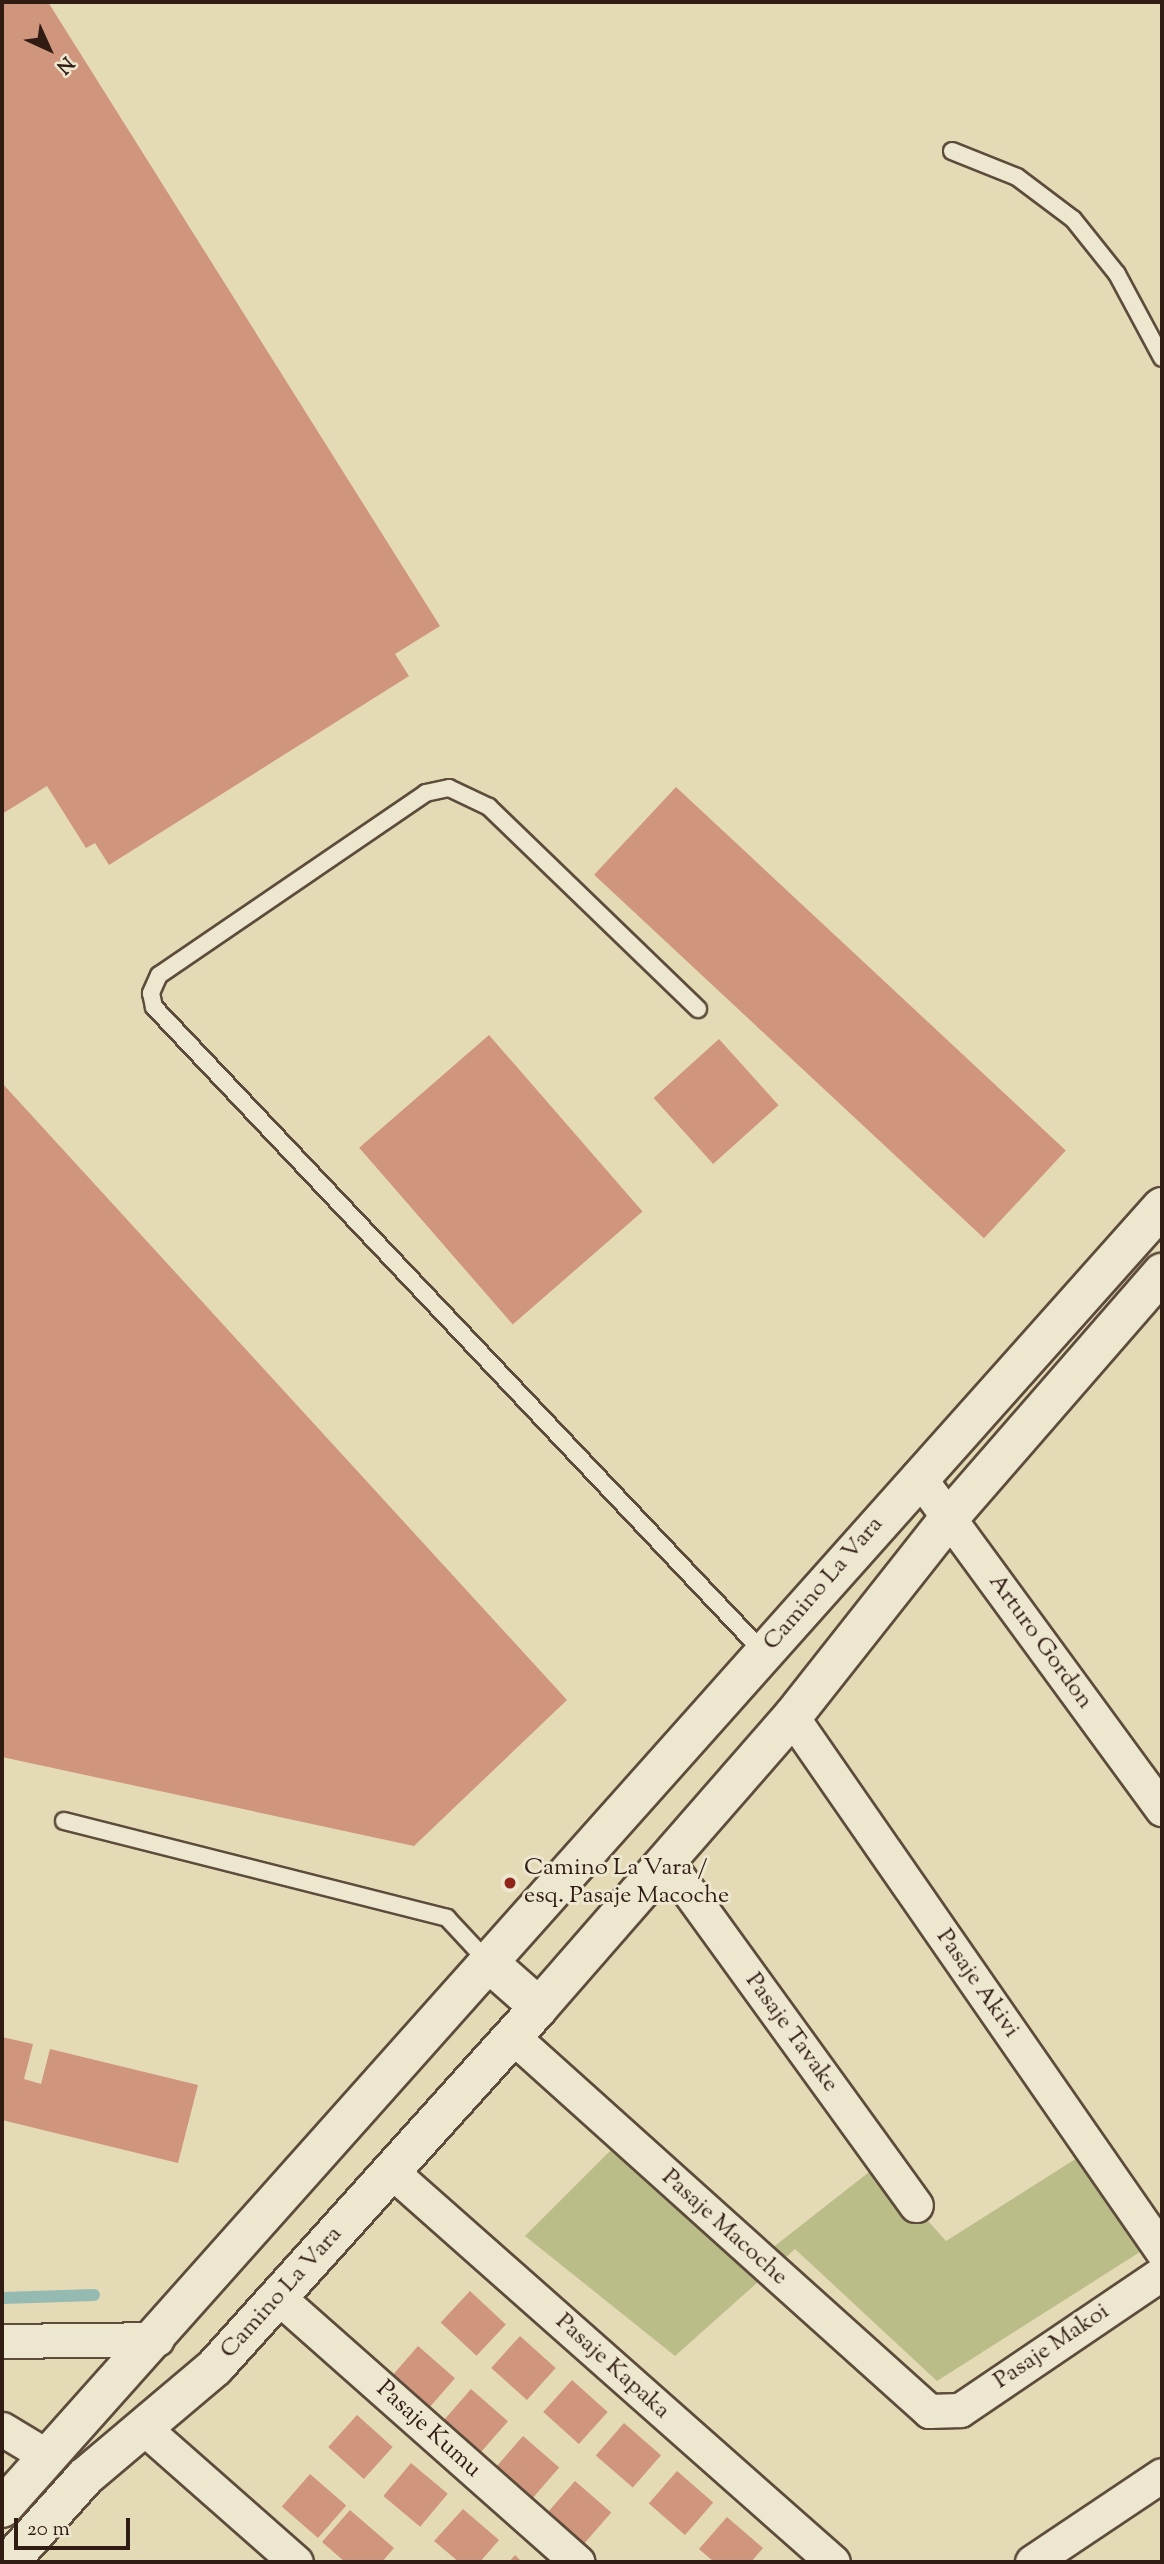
<!DOCTYPE html>
<html>
<head>
<meta charset="utf-8">
<style>
  body { margin:0 }
  #map { position:relative; width:1164px; height:2564px; overflow:hidden; background:#e4dab6; font-family:"Sorts Mill Goudy",serif }
  div>[style] { position:absolute }
  .green>* { inset:0; background:#bbbd89 }
  .stream>* { height:12px; margin:-6px; padding:0 6px; transform-origin:6px; border-radius:6px; background:#95bab1 }
  .building>* { inset:0; background:#d0967d; transform-origin:0 0 }
  .roads { filter:drop-shadow(2px 0 #5d4c3b) drop-shadow(-2px 0 #5d4c3b) drop-shadow(0 2px #5d4c3b) drop-shadow(0 -2px #5d4c3b) }
  .lane>* { height:16px; margin:-8px; padding:0 8px; transform-origin:8px; border-radius:8px; background:#ede7d0 }
  .street>* { height:33px; margin:-16.5px; padding:0 16.5px; transform-origin:16.5px; border-radius:16.5px; background:#ede7d0 }
  .secondary>* { height:38px; margin:-19px; padding:0 19px; transform-origin:19px; border-radius:19px; background:#ede7d0 }
  .dots>* { width:19px; height:19px; translate:-50% -50%; box-sizing:border-box; border:4px solid #ede7d0; border-radius:50% }
  span { translate:-50% -50%; white-space:nowrap; text-align:center; line-height:1.15; -webkit-text-stroke:6px #ede7d0; paint-order:stroke }
  .street-label { font-size:24px; color:#301c12 }
  .poi-label { font-size:24px; color:#301c12 }
  .left { translate:0 -50%; text-align:left }
  .frame { position:absolute; inset:0; border:4px solid #301c12; pointer-events:none }
  .north { position:absolute; left:14px; top:14px; width:70px; height:70px; -webkit-text-stroke:5px #ede7d0; paint-order:stroke; rotate:135deg; font-size:19px; font-weight:700; line-height:28px; text-align:center; color:#301c12 }
  .north::after { content:''; display:block; margin:auto; width:24px; height:32px; background:#301c12; clip-path:polygon(50% 0,100% 100%,50% 72%,0 100%) }
  .scale { position:absolute; left:14px; top:2518px; width:116px; height:32px; box-sizing:border-box; border:4px solid #301c12; border-top:0; padding-left:9px; font-size:21px; line-height:24px; white-space:nowrap; color:#301c12; -webkit-text-stroke:5px #ede7d0; paint-order:stroke }
</style>
</head>
<body>
<div id="map">
  <div class="green">
    <div style="clip-path:polygon(617px 2144px,757px 2260px,878px 2165px,946px 2241px,1077px 2158px,1151px 2245px,937px 2381px,795px 2249px,675px 2356px,525px 2236px)"></div>
  </div>
  <div class="stream">
    <div style="left:2px;top:2298px;width:92px;rotate:-1.9deg"></div>
  </div>
  <div class="building">
    <div style="clip-path:polygon(2px 2px,48px 2px,440px 626px,395px 654px,409px 676px,109px 865px,95px 843px,86px 848px,47px 786px,2px 814px)"></div>
    <div style="left:676px;top:787px;width:533px;height:120px;rotate:43deg"></div>
    <div style="left:489px;top:1035px;width:234px;height:172px;rotate:49deg"></div>
    <div style="left:719px;top:1039px;width:89px;height:88px;rotate:48deg"></div>
    <div style="clip-path:polygon(2px 1083px,567px 1700px,414px 1846px,2px 1757px)"></div>
    <div style="clip-path:polygon(2px 2037px,33px 2044px,24px 2079px,41px 2084px,50px 2049px,198px 2085px,178px 2163px,2px 2120px)"></div>
    <div style="left:470px;top:2291px;width:49px;height:43px;rotate:43deg"></div>
    <div style="left:520px;top:2336px;width:48px;height:43px;rotate:42deg"></div>
    <div style="left:418px;top:2346px;width:49px;height:43px;rotate:41deg"></div>
    <div style="left:572px;top:2380px;width:48px;height:43px;rotate:42deg"></div>
    <div style="left:471px;top:2389px;width:49px;height:43px;rotate:41deg"></div>
    <div style="left:357px;top:2415px;width:48px;height:43px;rotate:42deg"></div>
    <div style="left:624px;top:2423px;width:49px;height:43px;rotate:41deg"></div>
    <div style="left:523px;top:2436px;width:48px;height:43px;rotate:41deg"></div>
    <div style="left:411px;top:2463px;width:48px;height:43px;rotate:40deg"></div>
    <div style="left:677px;top:2471px;width:48px;height:43px;rotate:41deg"></div>
    <div style="left:310px;top:2474px;width:48px;height:43px;rotate:41deg"></div>
    <div style="left:575px;top:2481px;width:48px;height:43px;rotate:41deg"></div>
    <div style="clip-path:polygon(463px 2509px,499px 2540px,480px 2562px,459px 2562px,434px 2541px)"></div>
    <div style="clip-path:polygon(350px 2510px,394px 2548px,382px 2562px,345px 2562px,322px 2542px)"></div>
    <div style="clip-path:polygon(727px 2517px,763px 2548px,751px 2562px,714px 2562px,699px 2549px)"></div>
    <div style="clip-path:polygon(515px 2555px,522px 2562px,509px 2562px)"></div>
  </div>
  <div class="roads">
    <div class="lane">
      <div style="left:952px;top:151px;width:70px;rotate:21.8deg"></div>
      <div style="left:1017px;top:177px;width:70px;rotate:36.9deg"></div>
      <div style="left:1073px;top:219px;width:70px;rotate:51.3deg"></div>
      <div style="left:1117px;top:274px;width:95px;rotate:61.8deg"></div>
      <div style="left:698px;top:1009px;width:291px;rotate:-136deg"></div>
      <div style="left:489px;top:807px;width:44px;rotate:-154.6deg"></div>
      <div style="left:449px;top:788px;width:24px;rotate:168deg"></div>
      <div style="left:426px;top:793px;width:323px;rotate:145.7deg"></div>
      <div style="left:159px;top:975px;width:20px;rotate:114deg"></div>
      <div style="left:151px;top:993px;width:14px;rotate:78deg"></div>
      <div style="left:154px;top:1007px;width:888px;rotate:46.64deg"></div>
      <div style="left:64px;top:1821px;width:395px;rotate:14.2deg"></div>
      <div style="left:447px;top:1918px;width:60px;rotate:47deg"></div>
    </div>
    <div class="street">
      <div style="left:918px;top:1476px;width:413px;rotate:53.8deg"></div>
      <div style="left:792px;top:1717px;width:650px;rotate:55.28deg"></div>
      <div style="left:666px;top:1860px;width:426px;rotate:54.1deg"></div>
      <div style="left:512px;top:2036px;width:561px;rotate:41.96deg"></div>
      <div style="left:929px;top:2411px;width:31px;rotate:-2deg"></div>
      <div style="left:960px;top:2410px;width:244px;rotate:-34.1deg"></div>
      <div style="left:391px;top:2171px;width:590px;rotate:41.5deg"></div>
      <div style="left:278px;top:2297px;width:400px;rotate:41.5deg"></div>
      <div style="left:2px;top:2341px;width:155px;rotate:-0.7deg"></div>
      <div style="left:2px;top:2429px;width:52px;rotate:31deg"></div>
      <div style="left:145px;top:2429px;width:201px;rotate:41.4deg"></div>
      <div style="left:1032px;top:2562px;width:156px;rotate:-33.8deg"></div>
    </div>
    <div class="secondary">
      <div style="left:488px;top:1962px;width:68px;rotate:41.4deg"></div>
      <div style="left:2px;top:2508px;width:1743px;rotate:-48.28deg"></div>
      <div style="left:9px;top:2562px;width:114px;rotate:-48.2deg"></div>
      <div style="left:85px;top:2477px;width:170px;rotate:-40.2deg"></div>
      <div style="left:215px;top:2367px;width:484px;rotate:-48deg"></div>
      <div style="left:539px;top:2007px;width:385px;rotate:-48.9deg"></div>
      <div style="left:792px;top:1717px;width:253px;rotate:-51.7deg"></div>
      <div style="left:949px;top:1518px;width:325px;rotate:-49deg"></div>
    </div>
  </div>
  <div class="dots">
    <div style="left:510px;top:1883px;background:#8f2418"></div>
  </div>
  <div class="street-label">
    <span style="left:824px;top:1584px;rotate:-49deg">Camino La Vara</span>
    <span style="left:1040px;top:1642px;rotate:54deg">Arturo Gordon</span>
    <span style="left:977px;top:1984px;rotate:55deg">Pasaje Akivi</span>
    <span style="left:791px;top:2033px;rotate:54deg">Pasaje Tavake</span>
    <span style="left:724px;top:2228px;rotate:42deg">Pasaje Macoche</span>
    <span style="left:282px;top:2293px;rotate:-48deg">Camino La Vara</span>
    <span style="left:1052px;top:2347px;rotate:-34deg">Pasaje Makoi</span>
    <span style="left:612px;top:2367px;rotate:42deg">Pasaje Kapaka</span>
    <span style="left:428px;top:2430px;rotate:42deg">Pasaje Kumu</span>
  </div>
  <div class="poi-label">
    <span class="left" style="left:524px;top:1883px">Camino La Vara /<br>esq. Pasaje Macoche</span>
  </div>
  <div class="frame"></div>
  <div class="north">N</div>
  <div class="scale">20 m</div>
</div>
</body>
</html>
